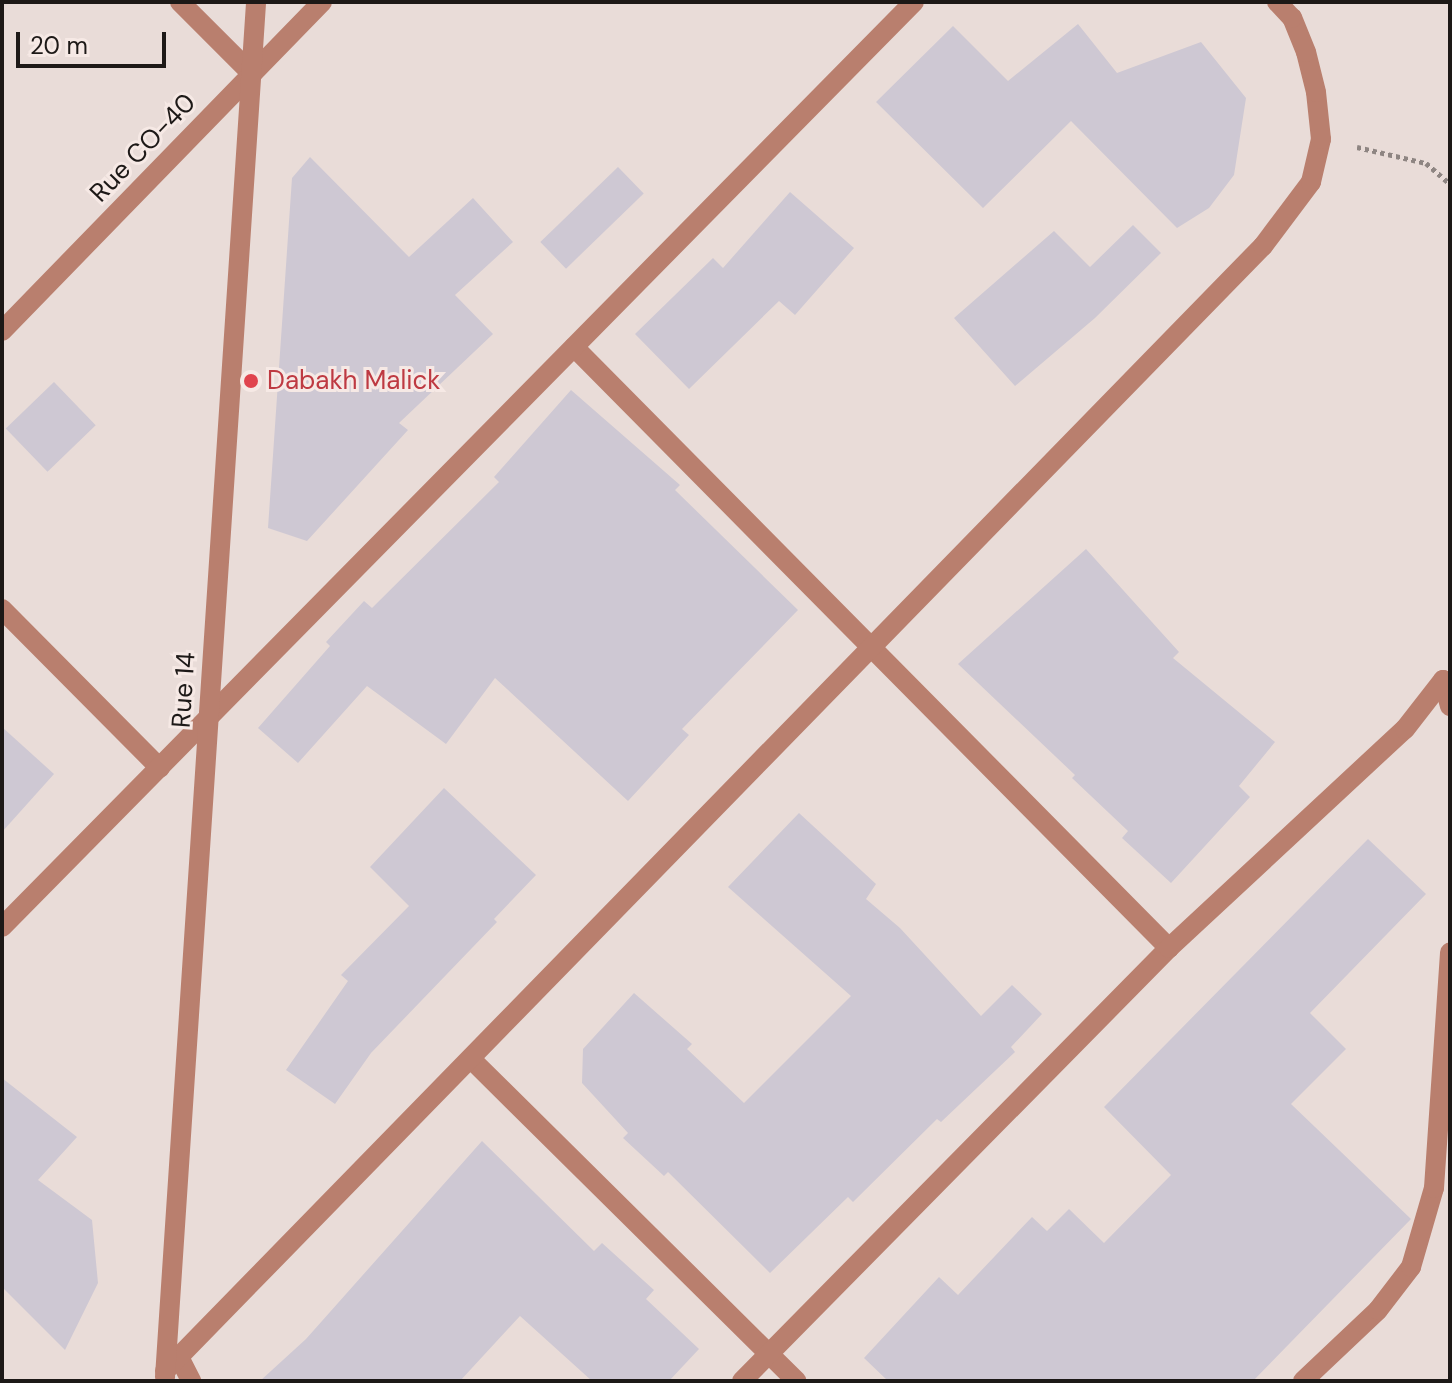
<!DOCTYPE html>
<html>
<head>
<meta charset="utf-8">
<style>
  body { margin:0 }
  #map { position:relative; width:1452px; height:1383px; overflow:hidden; background:#e9dcd8; font-family:"DM Sans",sans-serif }
  div>[style] { position:absolute }
  .building>* { inset:0; background:#cec8d3; transform-origin:0 0 }
  .path>* { height:5px; margin-top:-2.5px; transform-origin:0; background:repeating-linear-gradient(90deg,#8e8582 0 4px,transparent 0 8px) }
  .lane>* { height:20px; margin:-10px; padding:0 10px; transform-origin:10px; border-radius:10px; background:#b97f6e }
  .street>* { height:20px; margin:-10px; padding:0 10px; transform-origin:10px; border-radius:10px; background:#b97f6e }
  .dots>* { width:22px; height:22px; translate:-50% -50%; box-sizing:border-box; border:4px solid #f6e9e5; border-radius:50% }
  span { translate:-50% -50%; white-space:nowrap; text-align:center; line-height:1.15; -webkit-text-stroke:6px #f6e9e5; paint-order:stroke }
  .street-label { font-size:26px; color:#1d1917 }
  .health-label { font-size:26px; color:#be3a42 }
  .left { translate:0 -50%; text-align:left }
  .frame { position:absolute; inset:0; border:4px solid #1d1917; pointer-events:none }
  .scale { position:absolute; left:16px; top:32px; width:150px; height:36px; box-sizing:border-box; border:4px solid #1d1917; border-top:0; padding-left:10px; font-size:24px; line-height:28px; white-space:nowrap; color:#1d1917; -webkit-text-stroke:6px #f6e9e5; paint-order:stroke }
</style>
</head>
<body>
<div id="map">
  <div class="building">
    <div style="clip-path:polygon(1078px 24px,1117px 73px,1201px 42px,1246px 98px,1234px 175px,1209px 208px,1177px 228px,1071px 121px,983px 208px,876px 102px,953px 26px,1008px 81px)"></div>
    <div style="clip-path:polygon(310px 157px,409px 257px,473px 198px,513px 242px,455px 295px,493px 334px,399px 423px,408px 430px,307px 541px,268px 528px,292px 178px)"></div>
    <div style="left:618px;top:167px;width:37px;height:108px;rotate:46deg"></div>
    <div style="clip-path:polygon(790px 192px,854px 248px,795px 315px,779px 301px,689px 389px,635px 334px,713px 258px,723px 268px)"></div>
    <div style="clip-path:polygon(1133px 225px,1161px 253px,1095px 318px,1015px 386px,954px 318px,1054px 231px,1090px 267px)"></div>
    <div style="left:54px;top:382px;width:60px;height:67px;rotate:46deg"></div>
    <div style="clip-path:polygon(571px 390px,680px 485px,675px 490px,798px 610px,682px 729px,689px 735px,628px 801px,495px 678px,446px 744px,367px 686px,298px 763px,258px 728px,330px 646px,326px 642px,364px 601px,372px 608px,499px 482px,494px 477px)"></div>
    <div style="clip-path:polygon(1086px 549px,1179px 652px,1173px 658px,1275px 742px,1239px 786px,1250px 797px,1171px 883px,1122px 838px,1128px 831px,1072px 778px,1075px 775px,958px 664px)"></div>
    <div style="clip-path:polygon(2px 727px,54px 774px,2px 832px)"></div>
    <div style="clip-path:polygon(444px 788px,536px 875px,494px 919px,497px 922px,371px 1053px,335px 1104px,286px 1070px,348px 981px,341px 975px,409px 906px,370px 867px)"></div>
    <div style="clip-path:polygon(799px 813px,876px 884px,866px 899px,900px 928px,981px 1016px,1012px 985px,1042px 1014px,1011px 1047px,1015px 1052px,941px 1122px,937px 1119px,853px 1202px,848px 1197px,770px 1273px,668px 1172px,664px 1176px,623px 1138px,628px 1133px,582px 1083px,583px 1049px,634px 993px,692px 1044px,687px 1049px,744px 1103px,851px 996px,728px 887px)"></div>
    <div style="clip-path:polygon(1368px 839px,1426px 894px,1310px 1013px,1346px 1049px,1291px 1104px,1411px 1219px,1253px 1381px,888px 1381px,864px 1358px,939px 1277px,958px 1295px,1032px 1217px,1047px 1231px,1069px 1209px,1104px 1243px,1171px 1175px,1104px 1107px)"></div>
    <div style="clip-path:polygon(2px 1078px,77px 1137px,38px 1180px,92px 1220px,98px 1283px,65px 1350px,2px 1287px)"></div>
    <div style="clip-path:polygon(482px 1141px,594px 1251px,602px 1243px,654px 1290px,646px 1299px,699px 1349px,669px 1381px,592px 1381px,520px 1316px,460px 1381px,260px 1381px,306px 1339px)"></div>
  </div>
  <div class="path">
    <div style="left:1357px;top:147px;width:71px;rotate:13.1deg"></div>
    <div style="left:1426px;top:163px;width:32px;rotate:41deg"></div>
  </div>
  <div class="lane">
    <div style="left:179px;top:1357px;width:27px;rotate:63deg"></div>
  </div>
  <div class="street">
    <div style="left:180px;top:2px;width:102px;rotate:45deg"></div>
    <div style="left:2px;top:331px;width:459px;rotate:-45.8deg"></div>
    <div style="left:574px;top:347px;width:846px;rotate:45.29deg"></div>
    <div style="left:2px;top:609px;width:224px;rotate:45.2deg"></div>
    <div style="left:1443px;top:680px;width:27px;rotate:75deg"></div>
    <div style="left:2px;top:927px;width:1299px;rotate:-45.41deg"></div>
    <div style="left:471px;top:1059px;width:458px;rotate:44.7deg"></div>
    <div style="left:165px;top:1371px;width:1572px;rotate:-45.7deg"></div>
    <div style="left:1263px;top:246px;width:80px;rotate:-53.1deg"></div>
    <div style="left:1311px;top:182px;width:44px;rotate:-76.9deg"></div>
    <div style="left:1321px;top:139px;width:47px;rotate:-96.1deg"></div>
    <div style="left:1316px;top:92px;width:41px;rotate:-104deg"></div>
    <div style="left:1306px;top:52px;width:37px;rotate:-112deg"></div>
    <div style="left:1292px;top:18px;width:22px;rotate:-133deg"></div>
    <div style="left:165px;top:1377px;width:1378px;rotate:-86.21deg"></div>
    <div style="left:742px;top:1381px;width:608px;rotate:-45.4deg"></div>
    <div style="left:1169px;top:948px;width:322px;rotate:-42.9deg"></div>
    <div style="left:1405px;top:729px;width:62px;rotate:-52.2deg"></div>
    <div style="left:1303px;top:1381px;width:103px;rotate:-43.4deg"></div>
    <div style="left:1378px;top:1310px;width:54px;rotate:-52.5deg"></div>
    <div style="left:1411px;top:1267px;width:82px;rotate:-73.8deg"></div>
    <div style="left:1434px;top:1188px;width:236px;rotate:-86.1deg"></div>
  </div>
  <div class="dots">
    <div style="left:251px;top:381px;background:#e0444e"></div>
  </div>
  <div class="street-label">
    <span style="left:143px;top:148px;rotate:-46deg">Rue CO-40</span>
    <span style="left:184px;top:690px;rotate:-86deg">Rue 14</span>
  </div>
  <div class="health-label">
    <span class="left" style="left:267px;top:381px">Dabakh Malick</span>
  </div>
  <div class="frame"></div>
  <div class="scale">20 m</div>
</div>
</body>
</html>
